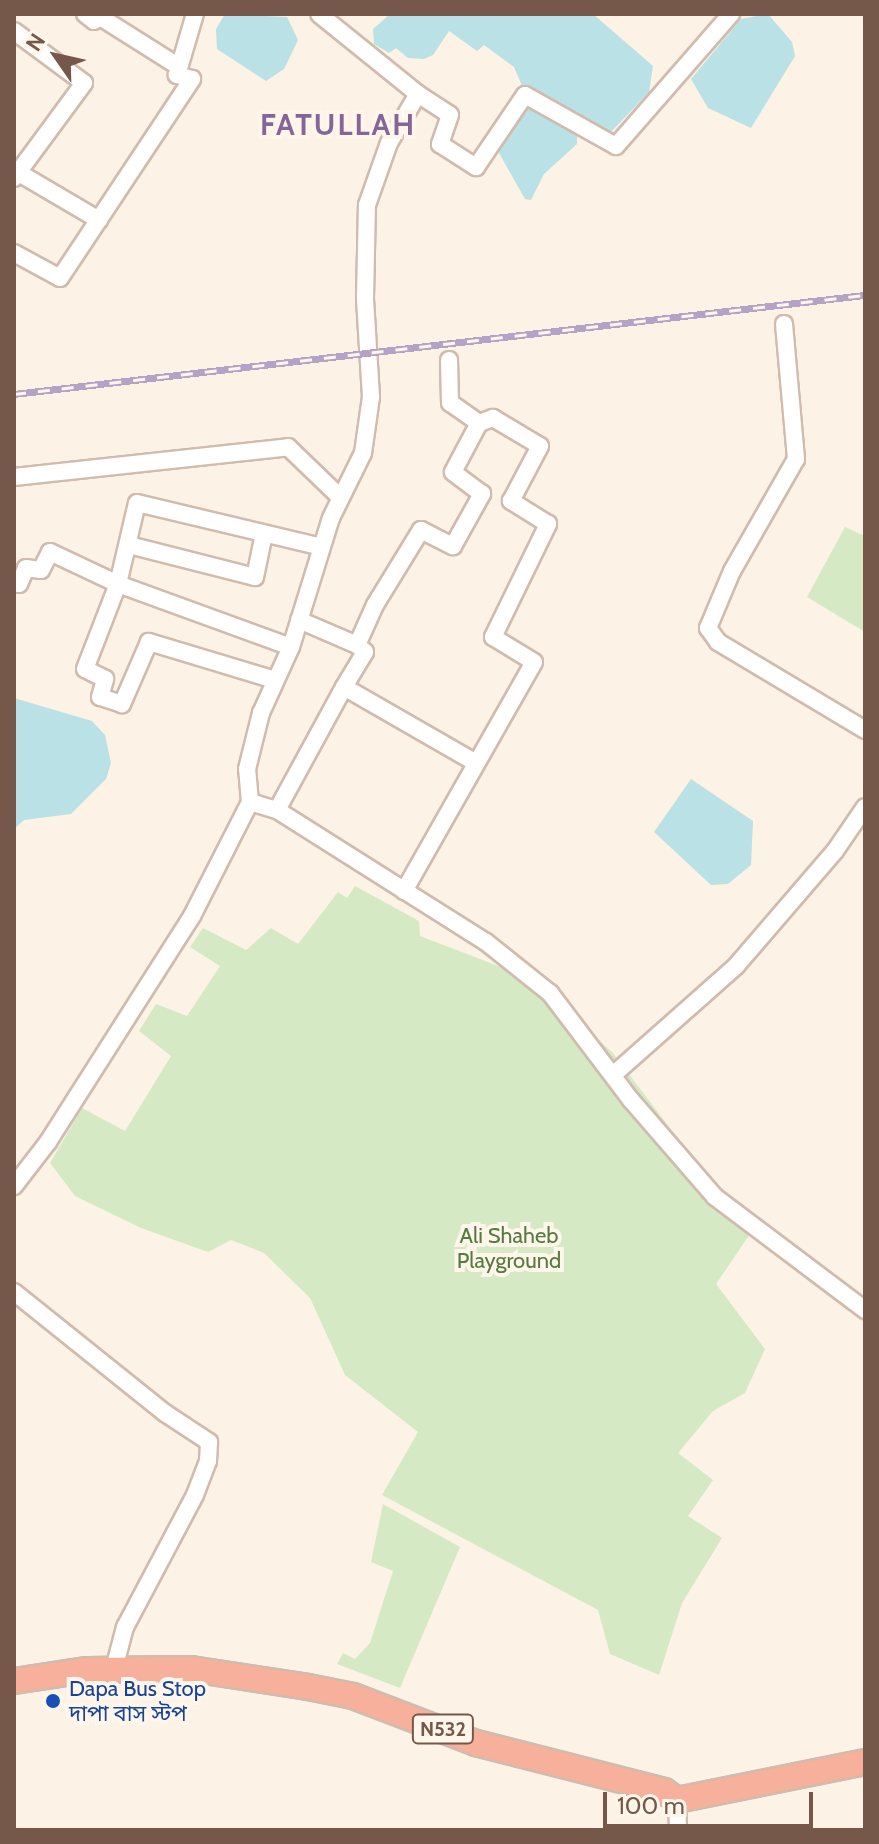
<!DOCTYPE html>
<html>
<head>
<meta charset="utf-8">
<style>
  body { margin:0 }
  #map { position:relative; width:879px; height:1844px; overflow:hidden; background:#fcf2e5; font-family:Cabin,"Noto Sans Bengali",sans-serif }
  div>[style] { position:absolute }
  .green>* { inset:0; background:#d5eac4 }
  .water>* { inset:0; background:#bae1e6 }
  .roads { filter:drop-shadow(2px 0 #d0bcae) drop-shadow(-2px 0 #d0bcae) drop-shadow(0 2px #d0bcae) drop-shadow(0 -2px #d0bcae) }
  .minor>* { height:16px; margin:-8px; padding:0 8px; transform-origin:8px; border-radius:8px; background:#fff }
  .highway>* { height:24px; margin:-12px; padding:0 12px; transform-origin:12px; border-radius:12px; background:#f6b09c }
  .rail>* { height:7px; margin-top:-3.5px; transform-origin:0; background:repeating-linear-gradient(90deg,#fff6eb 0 12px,#b4a3c6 0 24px); box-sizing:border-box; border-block:2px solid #b4a3c6 }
  .dots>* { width:22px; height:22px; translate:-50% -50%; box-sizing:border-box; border:4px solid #fff6eb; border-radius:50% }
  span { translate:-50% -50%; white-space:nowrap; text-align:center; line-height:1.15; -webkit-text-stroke:8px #fff6eb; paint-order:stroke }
  .shield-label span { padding:2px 6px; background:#fff6eb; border:2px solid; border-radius:6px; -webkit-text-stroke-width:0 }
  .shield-label { font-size:20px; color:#75584a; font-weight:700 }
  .park-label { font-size:22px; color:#557a42 }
  .transit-label { font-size:22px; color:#164399 }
  .left { translate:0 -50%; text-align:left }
  .district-label { font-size:30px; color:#856698; font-weight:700; letter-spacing:2px }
  .frame { position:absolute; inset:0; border:16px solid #75584a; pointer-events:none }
  .north { position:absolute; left:16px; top:16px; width:80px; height:80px; -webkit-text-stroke:6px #fff6eb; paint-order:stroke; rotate:304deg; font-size:22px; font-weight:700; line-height:32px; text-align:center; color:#75584a }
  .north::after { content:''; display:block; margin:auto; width:28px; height:36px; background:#75584a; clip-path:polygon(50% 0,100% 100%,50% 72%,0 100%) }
  .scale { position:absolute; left:603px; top:1792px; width:210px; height:36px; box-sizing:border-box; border:4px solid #75584a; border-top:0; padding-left:10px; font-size:24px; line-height:28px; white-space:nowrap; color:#75584a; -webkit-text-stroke:6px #fff6eb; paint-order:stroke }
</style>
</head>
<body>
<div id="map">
  <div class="green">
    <div style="clip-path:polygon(845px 527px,865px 536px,865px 632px,807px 597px)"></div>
    <div style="clip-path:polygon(355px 886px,419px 921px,420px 936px,532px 979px,613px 1053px,750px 1234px,716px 1284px,765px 1349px,745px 1393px,713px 1411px,678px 1453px,713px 1480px,688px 1516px,722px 1538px,682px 1603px,659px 1675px,610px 1654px,598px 1610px,382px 1495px,418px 1432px,345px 1375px,310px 1298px,264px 1253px,231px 1240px,208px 1252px,141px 1228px,75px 1196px,50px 1163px,82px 1108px,125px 1131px,171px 1056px,139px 1031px,156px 1004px,187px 1016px,220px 966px,190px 947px,203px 928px,246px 950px,271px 928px,298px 944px,338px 892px,347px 898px)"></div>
    <div style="clip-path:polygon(383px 1504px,460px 1547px,400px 1688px,337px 1664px,343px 1653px,355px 1659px,370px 1643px,393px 1571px,371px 1562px)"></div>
  </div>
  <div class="water">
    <div style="clip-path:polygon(225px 14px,287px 17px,298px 40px,284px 69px,266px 81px,217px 49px,216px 29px)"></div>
    <div style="clip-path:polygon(390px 14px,593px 14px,653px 66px,649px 92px,611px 132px,523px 88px,514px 67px,484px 45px,477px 51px,449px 31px,433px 55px,424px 59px,408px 58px,396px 48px,389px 53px,374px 44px,373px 29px)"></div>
    <div style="clip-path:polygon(768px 14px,792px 42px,795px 56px,751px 128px,708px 108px,691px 79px,741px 19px)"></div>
    <div style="clip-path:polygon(527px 104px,577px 131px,577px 144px,544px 174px,531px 200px,525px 199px,499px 153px,502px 136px)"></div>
    <div style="clip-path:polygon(14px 698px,92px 721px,105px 735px,111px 763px,106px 779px,71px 814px,24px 820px,14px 829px)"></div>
    <div style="clip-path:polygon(691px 779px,753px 821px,751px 865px,728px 884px,711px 885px,654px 832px)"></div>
  </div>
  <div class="roads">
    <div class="minor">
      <div style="left:85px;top:14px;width:11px;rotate:38deg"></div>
      <div style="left:94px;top:21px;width:7px;rotate:-63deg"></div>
      <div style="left:97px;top:15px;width:96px;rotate:32.2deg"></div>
      <div style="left:14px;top:31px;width:87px;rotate:36.6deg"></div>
      <div style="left:84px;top:83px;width:118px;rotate:126.4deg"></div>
      <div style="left:418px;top:94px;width:38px;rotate:33deg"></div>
      <div style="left:450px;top:115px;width:31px;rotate:109deg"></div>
      <div style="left:440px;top:144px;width:43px;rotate:32.6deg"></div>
      <div style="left:476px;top:167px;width:87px;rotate:-55.8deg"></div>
      <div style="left:525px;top:95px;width:104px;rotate:29.3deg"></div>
      <div style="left:616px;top:146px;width:175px;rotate:-48.9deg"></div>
      <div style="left:19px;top:173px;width:93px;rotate:30.4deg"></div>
      <div style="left:14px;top:253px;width:52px;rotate:28.5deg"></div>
      <div style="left:60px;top:278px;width:239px;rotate:-56.4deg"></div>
      <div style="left:192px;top:79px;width:16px;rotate:-165deg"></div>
      <div style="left:177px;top:75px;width:64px;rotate:-73.6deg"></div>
      <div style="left:784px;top:324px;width:136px;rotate:84.9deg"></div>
      <div style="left:796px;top:459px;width:129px;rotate:119.7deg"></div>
      <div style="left:732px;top:571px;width:62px;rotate:112.8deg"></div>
      <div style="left:708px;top:628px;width:17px;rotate:54deg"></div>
      <div style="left:718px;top:642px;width:171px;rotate:30.9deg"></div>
      <div style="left:14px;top:477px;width:276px;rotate:-6.2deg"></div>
      <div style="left:288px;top:447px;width:72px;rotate:43.9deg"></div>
      <div style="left:129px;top:545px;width:130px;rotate:14.3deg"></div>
      <div style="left:255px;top:577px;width:44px;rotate:-78.2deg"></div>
      <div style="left:14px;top:583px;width:5px;rotate:11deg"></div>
      <div style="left:19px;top:584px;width:17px;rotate:-66deg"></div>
      <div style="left:26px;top:568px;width:15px;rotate:8deg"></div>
      <div style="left:41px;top:570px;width:20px;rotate:-63deg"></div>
      <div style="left:50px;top:552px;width:75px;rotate:25.2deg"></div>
      <div style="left:118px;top:584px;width:184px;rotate:20deg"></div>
      <div style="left:299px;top:620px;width:63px;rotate:23.3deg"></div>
      <div style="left:275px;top:680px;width:132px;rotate:-163.2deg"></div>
      <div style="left:149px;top:642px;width:68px;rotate:113.5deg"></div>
      <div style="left:122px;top:704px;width:23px;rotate:-162deg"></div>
      <div style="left:100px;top:697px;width:19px;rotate:-74deg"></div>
      <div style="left:105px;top:679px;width:22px;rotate:-153deg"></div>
      <div style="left:85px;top:669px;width:91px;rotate:-68.8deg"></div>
      <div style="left:118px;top:584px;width:83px;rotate:-76.8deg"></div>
      <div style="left:137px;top:503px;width:189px;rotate:13.4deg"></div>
      <div style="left:344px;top:687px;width:41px;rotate:-59deg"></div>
      <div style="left:365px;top:652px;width:11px;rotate:-139deg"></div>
      <div style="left:357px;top:645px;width:44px;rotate:-65.8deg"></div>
      <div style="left:375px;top:605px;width:88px;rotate:-58.5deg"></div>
      <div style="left:421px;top:530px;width:36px;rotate:27deg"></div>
      <div style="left:453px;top:546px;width:60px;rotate:-60.9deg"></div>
      <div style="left:482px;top:494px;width:36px;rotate:-143deg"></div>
      <div style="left:453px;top:472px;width:55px;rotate:-62deg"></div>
      <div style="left:250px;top:802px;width:28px;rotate:17deg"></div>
      <div style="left:277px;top:810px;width:247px;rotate:32.3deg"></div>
      <div style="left:486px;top:942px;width:82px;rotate:38.6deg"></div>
      <div style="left:550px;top:993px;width:134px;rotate:52.9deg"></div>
      <div style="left:631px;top:1100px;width:128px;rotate:49.1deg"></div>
      <div style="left:715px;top:1197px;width:188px;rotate:37deg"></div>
      <div style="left:277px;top:810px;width:140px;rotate:-61.4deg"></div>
      <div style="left:344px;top:687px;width:152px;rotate:29.9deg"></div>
      <div style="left:404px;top:891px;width:263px;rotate:-60.4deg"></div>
      <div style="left:534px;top:662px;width:48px;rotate:-148.6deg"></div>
      <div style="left:493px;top:637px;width:126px;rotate:-64deg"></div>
      <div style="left:548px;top:524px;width:44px;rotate:-148.1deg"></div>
      <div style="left:511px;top:501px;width:62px;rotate:-62.2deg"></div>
      <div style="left:540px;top:446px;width:55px;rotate:-149.2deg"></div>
      <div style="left:493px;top:418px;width:15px;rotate:160deg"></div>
      <div style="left:479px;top:423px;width:35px;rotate:-145deg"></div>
      <div style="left:450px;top:403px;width:43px;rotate:-91.3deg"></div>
      <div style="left:613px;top:1075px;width:164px;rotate:-41.5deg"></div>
      <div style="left:736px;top:966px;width:152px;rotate:-49.3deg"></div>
      <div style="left:835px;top:851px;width:53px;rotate:-55.7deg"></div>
      <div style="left:14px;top:1186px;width:56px;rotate:-52.3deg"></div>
      <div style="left:48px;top:1142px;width:268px;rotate:-57.5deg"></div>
      <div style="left:192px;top:916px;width:128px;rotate:-63deg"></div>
      <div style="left:250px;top:802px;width:33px;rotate:-95deg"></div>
      <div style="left:247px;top:769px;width:58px;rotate:-76deg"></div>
      <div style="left:261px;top:713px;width:72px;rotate:-65.6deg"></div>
      <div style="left:291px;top:647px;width:135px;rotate:-72.8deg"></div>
      <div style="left:331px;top:518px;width:72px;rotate:-63.8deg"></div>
      <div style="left:363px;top:453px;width:57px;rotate:-81.9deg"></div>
      <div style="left:371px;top:397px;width:99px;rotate:-93.5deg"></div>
      <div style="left:365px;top:298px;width:93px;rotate:-88.8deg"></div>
      <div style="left:367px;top:205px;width:66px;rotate:-70.5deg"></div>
      <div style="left:389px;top:143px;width:57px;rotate:-59.4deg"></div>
      <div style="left:418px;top:94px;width:127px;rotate:-141.1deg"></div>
      <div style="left:14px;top:1292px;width:193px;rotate:38.7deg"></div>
      <div style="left:165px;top:1413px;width:53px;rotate:33.4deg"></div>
      <div style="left:209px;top:1442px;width:19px;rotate:93deg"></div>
      <div style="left:208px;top:1461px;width:36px;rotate:111deg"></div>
      <div style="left:195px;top:1495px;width:149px;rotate:117.9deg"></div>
      <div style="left:125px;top:1627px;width:43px;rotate:104.7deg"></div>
      <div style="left:677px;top:1800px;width:30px;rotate:88deg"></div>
    </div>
    <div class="highway">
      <div style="left:14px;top:1681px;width:74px;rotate:-8.6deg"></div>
      <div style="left:87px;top:1670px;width:104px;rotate:-0.6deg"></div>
      <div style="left:191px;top:1669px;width:118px;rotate:8.7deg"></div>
      <div style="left:308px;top:1687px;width:46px;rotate:11.3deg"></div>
      <div style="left:353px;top:1696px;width:132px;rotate:20.9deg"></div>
      <div style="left:476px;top:1743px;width:194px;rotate:14.3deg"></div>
      <div style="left:664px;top:1791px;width:16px;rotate:35deg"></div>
      <div style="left:677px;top:1800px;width:192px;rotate:-11.4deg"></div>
    </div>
  </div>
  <div class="rail">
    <div style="left:14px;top:394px;width:857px;rotate:-6.64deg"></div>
  </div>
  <div class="dots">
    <div style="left:53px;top:1701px;background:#1a4fb4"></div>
  </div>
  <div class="shield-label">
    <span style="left:443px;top:1729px">N532</span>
  </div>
  <div class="park-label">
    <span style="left:509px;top:1248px">Ali Shaheb<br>Playground</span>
  </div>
  <div class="transit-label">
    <span class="left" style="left:69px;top:1701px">Dapa Bus Stop<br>দাপা বাস স্টপ</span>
  </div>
  <div class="district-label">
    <span style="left:338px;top:125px">FATULLAH</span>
  </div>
  <div class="frame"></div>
  <div class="north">N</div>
  <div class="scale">100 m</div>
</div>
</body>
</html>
